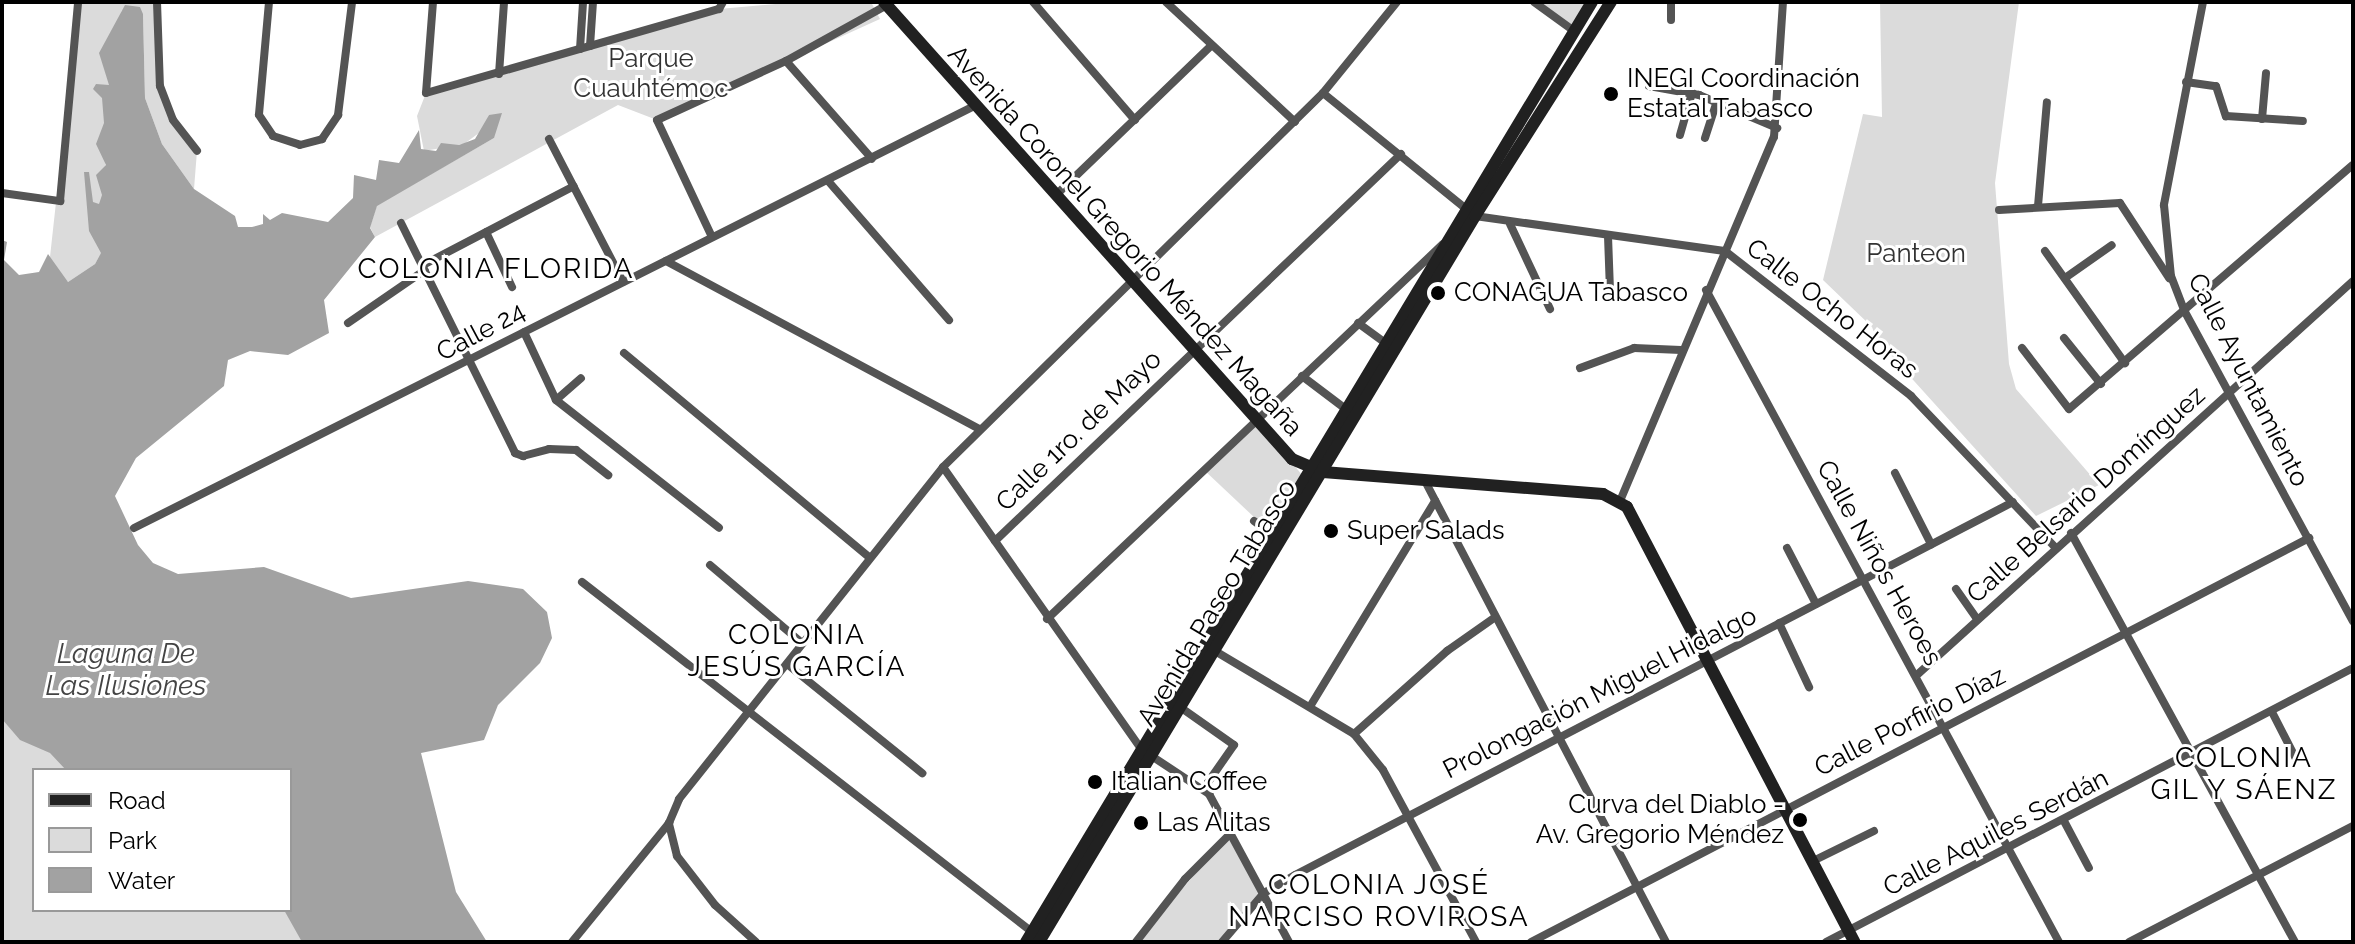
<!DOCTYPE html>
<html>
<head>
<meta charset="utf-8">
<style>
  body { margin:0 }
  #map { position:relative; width:2355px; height:944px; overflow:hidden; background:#fff; font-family:Raleway,sans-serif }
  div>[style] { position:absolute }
  .green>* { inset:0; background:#dbdbdb }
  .water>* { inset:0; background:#a2a2a2 }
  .street>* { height:8px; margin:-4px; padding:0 4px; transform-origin:4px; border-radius:4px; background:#545454 }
  .secondary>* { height:12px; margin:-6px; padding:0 6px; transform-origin:6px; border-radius:6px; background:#212121 }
  .dots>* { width:22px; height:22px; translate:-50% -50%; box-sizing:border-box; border:4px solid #fff; border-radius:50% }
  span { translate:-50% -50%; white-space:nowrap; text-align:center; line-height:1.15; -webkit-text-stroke:6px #fff; paint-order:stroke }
  .park-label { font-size:26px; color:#323232 }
  .poi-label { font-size:26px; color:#000 }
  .left { translate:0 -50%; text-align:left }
  .right { translate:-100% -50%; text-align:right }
  .street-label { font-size:26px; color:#000 }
  .neighbourhood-label { font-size:28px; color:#000; letter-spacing:2px }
  .water-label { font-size:28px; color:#434343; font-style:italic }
  .frame { position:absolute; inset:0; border:4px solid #000; pointer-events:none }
  .legend { position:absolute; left:32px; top:768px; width:260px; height:144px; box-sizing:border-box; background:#fff; border:2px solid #999; margin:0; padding:10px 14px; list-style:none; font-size:24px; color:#000 }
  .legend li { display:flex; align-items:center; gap:16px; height:40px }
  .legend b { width:40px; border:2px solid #999 }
</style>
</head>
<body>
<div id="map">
  <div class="green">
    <div style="clip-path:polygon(78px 2px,157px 2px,156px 59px,173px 120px,197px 151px,194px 189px,162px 144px,145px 98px,143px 14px,122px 10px,109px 85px,102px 252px,95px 264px,68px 282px,49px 266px)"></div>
    <div style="clip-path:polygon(797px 2px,871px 2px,880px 19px,657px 120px,618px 105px,375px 237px,370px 227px,377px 205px,494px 138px,489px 115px,483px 130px,464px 144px,424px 151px,417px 116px,426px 93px,719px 9px)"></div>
    <div style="clip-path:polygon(1533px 2px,1592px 2px,1574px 31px)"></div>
    <div style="clip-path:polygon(1880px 2px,2019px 2px,1995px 183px,2009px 364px,2016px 389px,2099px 485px,2036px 516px,1877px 340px,1872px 327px,1823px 280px,1863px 114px,1882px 117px)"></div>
    <div style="clip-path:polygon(1258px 420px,1306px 480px,1272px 534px,1204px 470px)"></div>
    <div style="clip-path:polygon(2px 691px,74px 770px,34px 770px,34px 910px,290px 910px,305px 942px,2px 942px)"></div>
    <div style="clip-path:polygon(1231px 833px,1264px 893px,1222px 942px,1136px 942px)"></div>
  </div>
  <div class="water">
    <div style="clip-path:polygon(125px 5px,140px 7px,143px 14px,145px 98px,162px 144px,194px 189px,235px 216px,238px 227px,252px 227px,263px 224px,263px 214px,270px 220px,282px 213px,328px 222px,353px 198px,354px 175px,376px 180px,379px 160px,399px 163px,419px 130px,421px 149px,436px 151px,441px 143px,459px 145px,475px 139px,489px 115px,502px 113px,494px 138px,377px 206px,370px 228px,375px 237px,324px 300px,329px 333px,288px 355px,250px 351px,228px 360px,224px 386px,136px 458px,115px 496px,138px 545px,153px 563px,178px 574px,264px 567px,351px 598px,468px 581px,523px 589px,547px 612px,552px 638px,540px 663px,498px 705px,484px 740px,421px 753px,456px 892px,487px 942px,302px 942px,284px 910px,290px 910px,290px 770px,66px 770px,50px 753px,20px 740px,2px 719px,2px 240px,7px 242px,4px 260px,19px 275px,39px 272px,48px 254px,68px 282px,95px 264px,101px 253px,89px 231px,84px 172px,89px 172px,93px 202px,99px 204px,102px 195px,96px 175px,106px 165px,96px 144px,104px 123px,102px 98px,93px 89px,96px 84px,109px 85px,99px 53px)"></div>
  </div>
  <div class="street">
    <div style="left:157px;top:2px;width:84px;rotate:88deg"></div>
    <div style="left:160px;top:86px;width:36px;rotate:69deg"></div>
    <div style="left:173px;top:120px;width:39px;rotate:52deg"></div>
    <div style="left:269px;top:2px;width:113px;rotate:95.1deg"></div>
    <div style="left:259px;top:115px;width:25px;rotate:56deg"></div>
    <div style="left:273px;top:136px;width:28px;rotate:18deg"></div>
    <div style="left:300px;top:145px;width:23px;rotate:-15deg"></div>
    <div style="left:322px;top:139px;width:29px;rotate:-56deg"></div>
    <div style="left:338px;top:115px;width:114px;rotate:-82.9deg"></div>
    <div style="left:433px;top:2px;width:91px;rotate:94.4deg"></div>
    <div style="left:426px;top:93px;width:305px;rotate:-16deg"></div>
    <div style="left:719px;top:9px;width:8px;rotate:-60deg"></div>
    <div style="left:1033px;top:2px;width:156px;rotate:49.2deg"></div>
    <div style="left:1166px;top:2px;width:176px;rotate:42.9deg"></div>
    <div style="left:1534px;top:2px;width:49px;rotate:35.9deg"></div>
    <div style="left:1671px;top:2px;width:18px;rotate:90deg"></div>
    <div style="left:2203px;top:2px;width:207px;rotate:100.9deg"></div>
    <div style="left:2164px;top:205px;width:71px;rotate:84.4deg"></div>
    <div style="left:2171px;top:276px;width:39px;rotate:69deg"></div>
    <div style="left:2185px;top:312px;width:352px;rotate:61.5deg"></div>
    <div style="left:590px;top:46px;width:44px;rotate:-86.1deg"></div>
    <div style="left:580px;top:49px;width:47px;rotate:-86.3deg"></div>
    <div style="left:786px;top:61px;width:130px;rotate:48.7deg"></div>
    <div style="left:499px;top:74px;width:72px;rotate:-86deg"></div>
    <div style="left:2186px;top:82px;width:30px;rotate:8deg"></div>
    <div style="left:2216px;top:86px;width:32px;rotate:72deg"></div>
    <div style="left:2226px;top:116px;width:77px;rotate:3.7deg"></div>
    <div style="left:1649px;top:86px;width:51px;rotate:10.2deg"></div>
    <div style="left:1699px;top:95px;width:85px;rotate:22.9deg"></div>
    <div style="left:1323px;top:93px;width:196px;rotate:39deg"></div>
    <div style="left:1475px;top:216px;width:252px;rotate:8deg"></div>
    <div style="left:1725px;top:251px;width:236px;rotate:37.9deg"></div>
    <div style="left:1911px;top:396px;width:209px;rotate:46.4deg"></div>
    <div style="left:2262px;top:119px;width:46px;rotate:-85deg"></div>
    <div style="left:1680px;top:135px;width:44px;rotate:-74.1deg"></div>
    <div style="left:1705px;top:138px;width:38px;rotate:-72deg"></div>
    <div style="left:549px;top:139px;width:161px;rotate:62.6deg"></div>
    <div style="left:829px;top:182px;width:183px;rotate:49deg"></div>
    <div style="left:2px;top:193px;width:59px;rotate:7.9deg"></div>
    <div style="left:60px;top:201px;width:200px;rotate:-84.8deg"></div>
    <div style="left:1056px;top:195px;width:215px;rotate:-43.9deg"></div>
    <div style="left:2038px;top:206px;width:104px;rotate:-85.1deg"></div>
    <div style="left:1999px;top:210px;width:121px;rotate:-3.3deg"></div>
    <div style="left:2120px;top:203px;width:90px;rotate:56.8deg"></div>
    <div style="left:401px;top:223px;width:257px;rotate:63.6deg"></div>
    <div style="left:515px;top:453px;width:9px;rotate:21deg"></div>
    <div style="left:523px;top:456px;width:27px;rotate:-15deg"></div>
    <div style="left:549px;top:449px;width:27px;rotate:2deg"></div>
    <div style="left:576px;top:450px;width:41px;rotate:38deg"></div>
    <div style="left:1510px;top:224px;width:94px;rotate:64.8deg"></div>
    <div style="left:486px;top:232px;width:61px;rotate:64.7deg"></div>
    <div style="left:1608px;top:236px;width:54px;rotate:87.9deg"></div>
    <div style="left:712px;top:237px;width:129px;rotate:-115.2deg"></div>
    <div style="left:657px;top:120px;width:142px;rotate:-24.6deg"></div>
    <div style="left:786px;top:61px;width:115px;rotate:-29deg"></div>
    <div style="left:2045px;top:251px;width:138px;rotate:54.5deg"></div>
    <div style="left:666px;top:261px;width:355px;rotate:28.2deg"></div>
    <div style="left:423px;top:265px;width:170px;rotate:-27.6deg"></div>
    <div style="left:2065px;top:278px;width:57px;rotate:-35.1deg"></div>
    <div style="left:1706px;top:290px;width:741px;rotate:61.57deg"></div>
    <div style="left:348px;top:323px;width:93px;rotate:-34.5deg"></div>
    <div style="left:1358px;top:323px;width:36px;rotate:36deg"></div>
    <div style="left:524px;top:332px;width:75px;rotate:64.8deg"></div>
    <div style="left:556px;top:400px;width:207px;rotate:38.1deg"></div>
    <div style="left:2064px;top:338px;width:59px;rotate:51.2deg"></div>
    <div style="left:2022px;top:348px;width:77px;rotate:52.4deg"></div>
    <div style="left:2069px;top:409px;width:374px;rotate:-40.7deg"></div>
    <div style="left:624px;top:353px;width:319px;rotate:39.8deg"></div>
    <div style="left:1580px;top:368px;width:58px;rotate:-20.3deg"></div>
    <div style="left:1634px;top:348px;width:47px;rotate:2.4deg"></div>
    <div style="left:1302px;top:376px;width:56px;rotate:37.1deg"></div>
    <div style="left:556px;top:400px;width:33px;rotate:-41deg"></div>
    <div style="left:943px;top:467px;width:345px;rotate:54.9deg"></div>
    <div style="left:1141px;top:749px;width:82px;rotate:33.5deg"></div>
    <div style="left:1209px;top:794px;width:168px;rotate:61.6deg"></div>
    <div style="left:1895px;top:473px;width:80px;rotate:63.1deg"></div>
    <div style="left:1425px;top:481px;width:520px;rotate:62.4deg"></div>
    <div style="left:1620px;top:501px;width:395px;rotate:-67.1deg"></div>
    <div style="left:1774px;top:137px;width:135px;rotate:-86.2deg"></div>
    <div style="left:1254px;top:521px;width:22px;rotate:36deg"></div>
    <div style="left:134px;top:528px;width:940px;rotate:-26.67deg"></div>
    <div style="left:2071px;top:533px;width:466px;rotate:61.3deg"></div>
    <div style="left:995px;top:541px;width:561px;rotate:-43.63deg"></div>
    <div style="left:1787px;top:548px;width:63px;rotate:62.6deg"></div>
    <div style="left:710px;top:565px;width:121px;rotate:40.3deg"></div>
    <div style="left:582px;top:582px;width:570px;rotate:37.87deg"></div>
    <div style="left:1956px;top:589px;width:37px;rotate:55deg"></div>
    <div style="left:1047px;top:619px;width:545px;rotate:-43.44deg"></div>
    <div style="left:1779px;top:623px;width:71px;rotate:64.9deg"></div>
    <div style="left:1215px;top:651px;width:162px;rotate:30.8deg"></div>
    <div style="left:1354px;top:734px;width:46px;rotate:51.1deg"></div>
    <div style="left:1383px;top:770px;width:196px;rotate:61.6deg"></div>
    <div style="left:787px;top:664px;width:174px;rotate:38.9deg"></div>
    <div style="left:1918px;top:674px;width:586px;rotate:-42.1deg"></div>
    <div style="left:1311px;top:705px;width:239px;rotate:-58.7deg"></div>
    <div style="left:1180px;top:707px;width:66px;rotate:35.1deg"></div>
    <div style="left:1234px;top:745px;width:52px;rotate:124.9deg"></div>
    <div style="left:2272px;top:712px;width:51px;rotate:62.9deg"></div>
    <div style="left:1354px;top:734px;width:125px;rotate:-41.7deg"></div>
    <div style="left:1447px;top:651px;width:57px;rotate:-35.1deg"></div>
    <div style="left:2064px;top:821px;width:53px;rotate:62deg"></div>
    <div style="left:1813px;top:861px;width:68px;rotate:-26.2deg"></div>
    <div style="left:572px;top:942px;width:154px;rotate:-50.8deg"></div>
    <div style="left:756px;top:942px;width:55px;rotate:-137.9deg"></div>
    <div style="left:715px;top:905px;width:62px;rotate:-127.8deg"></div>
    <div style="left:677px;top:856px;width:34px;rotate:-104deg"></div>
    <div style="left:669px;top:823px;width:26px;rotate:-67deg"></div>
    <div style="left:679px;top:799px;width:424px;rotate:-51.5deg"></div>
    <div style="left:943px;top:467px;width:533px;rotate:-44.54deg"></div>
    <div style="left:1323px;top:93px;width:117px;rotate:-50.9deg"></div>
    <div style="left:1136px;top:942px;width:80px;rotate:-52.1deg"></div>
    <div style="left:1185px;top:879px;width:65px;rotate:-45deg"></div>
    <div style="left:1222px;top:942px;width:65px;rotate:-49.4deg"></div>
    <div style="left:1264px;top:893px;width:36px;rotate:-30deg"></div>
    <div style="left:1295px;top:875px;width:809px;rotate:-27.45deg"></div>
    <div style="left:1531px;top:942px;width:877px;rotate:-27.44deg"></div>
    <div style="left:1826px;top:942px;width:594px;rotate:-27.47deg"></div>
    <div style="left:2129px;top:942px;width:252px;rotate:-27.4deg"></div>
  </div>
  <div class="secondary">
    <div style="left:884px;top:2px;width:613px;rotate:48.24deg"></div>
    <div style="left:1292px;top:459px;width:34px;rotate:23deg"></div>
    <div style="left:1323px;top:472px;width:281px;rotate:4.5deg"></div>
    <div style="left:1603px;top:494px;width:27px;rotate:28deg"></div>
    <div style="left:1627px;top:507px;width:491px;rotate:62.4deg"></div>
    <div style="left:1026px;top:942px;width:1097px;rotate:-58.95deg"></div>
    <div style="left:1039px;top:942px;width:847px;rotate:-59.01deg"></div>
    <div style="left:1475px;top:216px;width:254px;rotate:-57.6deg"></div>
  </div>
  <div class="dots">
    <div style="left:1611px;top:94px;background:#000"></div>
    <div style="left:1438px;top:293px;background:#000"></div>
    <div style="left:1331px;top:531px;background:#000"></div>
    <div style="left:1095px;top:782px;background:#000"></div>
    <div style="left:1800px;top:820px;background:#000"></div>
    <div style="left:1141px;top:823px;background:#000"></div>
  </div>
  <div class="park-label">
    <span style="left:651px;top:74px">Parque<br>Cuauhtémoc</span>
    <span style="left:1916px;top:254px">Panteon</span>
  </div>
  <div class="poi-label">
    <span class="left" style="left:1627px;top:94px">INEGI Coordinación<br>Estatal Tabasco</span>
    <span class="left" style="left:1454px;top:293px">CONAGUA Tabasco</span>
    <span class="left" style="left:1347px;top:531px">Super Salads</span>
    <span class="left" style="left:1111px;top:782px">Italian Coffee</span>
    <span class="right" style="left:1784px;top:820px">Curva del Diablo -<br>Av. Gregorio Méndez</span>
    <span class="left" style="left:1157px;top:823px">Las Alitas</span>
  </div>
  <div class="street-label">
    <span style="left:1125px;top:241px;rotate:48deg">Avenida Coronel Gregorio Méndez Magaña</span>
    <span style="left:1832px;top:309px;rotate:38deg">Calle Ocho Horas</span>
    <span style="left:481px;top:332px;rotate:-28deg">Calle 24</span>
    <span style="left:2248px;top:380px;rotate:63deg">Calle Ayuntamiento</span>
    <span style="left:1079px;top:431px;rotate:-44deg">Calle 1ro. de Mayo</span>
    <span style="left:2086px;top:495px;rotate:-42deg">Calle Belsario Domínguez</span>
    <span style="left:1879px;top:563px;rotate:61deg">Calle Niños Heroes</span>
    <span style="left:1217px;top:603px;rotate:-59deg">Avenida Paseo Tabasco</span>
    <span style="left:1600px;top:693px;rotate:-27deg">Prolongación Miguel Hidalgo</span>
    <span style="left:1910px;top:722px;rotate:-27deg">Calle Porfirio Díaz</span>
    <span style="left:1996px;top:833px;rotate:-27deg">Calle Aquiles Serdán</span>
  </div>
  <div class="neighbourhood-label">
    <span style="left:496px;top:269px">COLONIA FLORIDA</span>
    <span style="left:797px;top:651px">COLONIA<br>JESÚS GARCÍA</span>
    <span style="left:2244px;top:774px">COLONIA<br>GIL Y SÁENZ</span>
    <span style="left:1379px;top:901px">COLONIA JOSÉ<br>NARCISO ROVIROSA</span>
  </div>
  <div class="water-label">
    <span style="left:126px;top:670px">Laguna De<br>Las Ilusiones</span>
  </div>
  <div class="frame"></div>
  <ul class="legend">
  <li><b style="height:10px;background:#212121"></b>Road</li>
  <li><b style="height:22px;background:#dbdbdb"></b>Park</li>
  <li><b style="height:22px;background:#a2a2a2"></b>Water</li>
  </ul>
</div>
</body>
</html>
